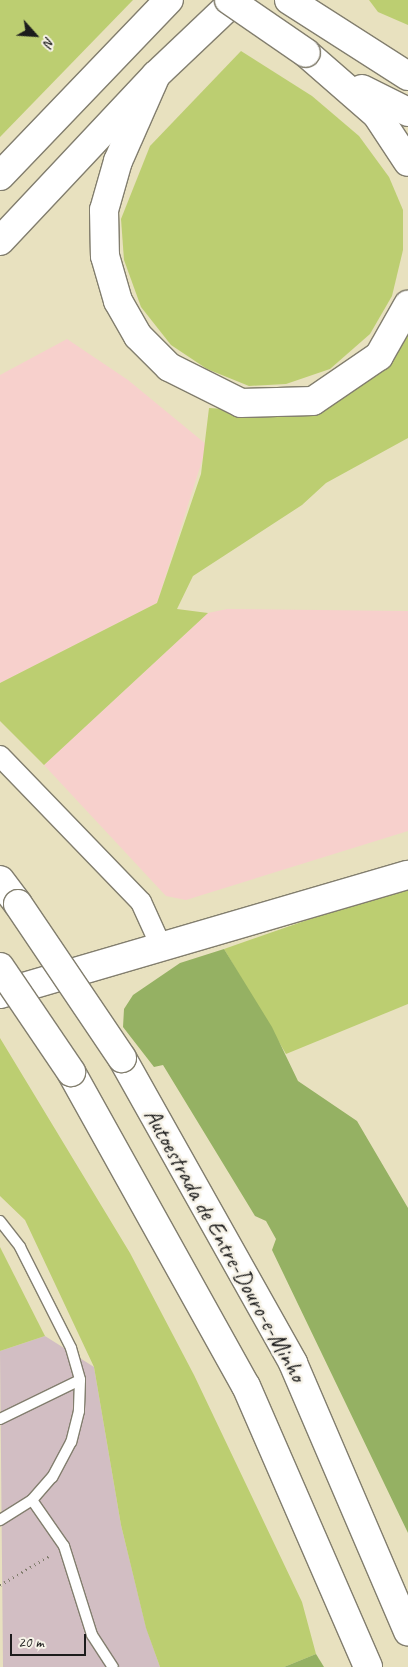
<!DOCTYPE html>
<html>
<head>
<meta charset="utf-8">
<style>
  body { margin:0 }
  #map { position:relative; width:408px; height:1667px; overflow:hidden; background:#e8e1bf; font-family:Caveat,sans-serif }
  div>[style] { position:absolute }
  .built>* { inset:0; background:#f7d0cc }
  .industrial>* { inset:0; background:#d2bec3 }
  .green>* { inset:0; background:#bcce71 }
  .forest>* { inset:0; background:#95b163 }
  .path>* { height:3px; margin-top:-1.5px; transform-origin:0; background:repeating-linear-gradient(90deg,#827e6e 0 1px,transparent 0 5px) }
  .roads { filter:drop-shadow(1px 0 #827e6e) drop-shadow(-1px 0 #827e6e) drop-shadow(0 1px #827e6e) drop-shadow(0 -1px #827e6e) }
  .service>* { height:10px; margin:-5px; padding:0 5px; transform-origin:5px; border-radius:5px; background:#fff }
  .minor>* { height:20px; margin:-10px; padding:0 10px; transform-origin:10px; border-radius:10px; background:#fff }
  .primary>* { height:28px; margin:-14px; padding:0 14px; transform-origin:14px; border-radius:14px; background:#fff }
  .motorway>* { height:28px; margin:-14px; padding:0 14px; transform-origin:14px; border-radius:14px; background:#fff }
  .bridges { filter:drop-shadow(1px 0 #827e6e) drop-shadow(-1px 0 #827e6e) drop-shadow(0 1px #827e6e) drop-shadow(0 -1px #827e6e) }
  .motorway-bridge>* { height:28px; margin:-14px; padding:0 14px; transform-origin:14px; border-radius:14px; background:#fff }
  span { translate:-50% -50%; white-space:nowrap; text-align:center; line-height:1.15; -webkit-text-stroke:5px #f7f3e8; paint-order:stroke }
  .street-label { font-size:24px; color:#1c1c1c }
  .north { position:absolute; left:10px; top:10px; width:50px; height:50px; -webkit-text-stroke:4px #f7f3e8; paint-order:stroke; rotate:116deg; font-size:14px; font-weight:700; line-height:20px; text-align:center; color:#1c1c1c }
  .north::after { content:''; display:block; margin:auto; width:18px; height:22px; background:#1c1c1c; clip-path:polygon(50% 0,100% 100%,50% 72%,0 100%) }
  .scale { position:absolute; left:10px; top:1634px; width:76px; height:22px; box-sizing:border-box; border:2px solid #1c1c1c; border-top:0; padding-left:6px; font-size:15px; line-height:18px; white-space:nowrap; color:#1c1c1c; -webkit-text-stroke:4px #f7f3e8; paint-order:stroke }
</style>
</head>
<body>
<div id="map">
  <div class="built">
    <div style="clip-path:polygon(67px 339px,128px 380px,207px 445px,157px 603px,0 683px,0 375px)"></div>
    <div style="clip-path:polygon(227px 609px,408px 611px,408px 831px,186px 900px,166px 896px,44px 765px,208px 613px)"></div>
  </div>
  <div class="industrial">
    <div style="clip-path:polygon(45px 1336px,94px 1367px,121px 1525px,146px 1627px,160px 1667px,3px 1667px,0 1351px)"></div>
  </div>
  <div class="green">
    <div style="clip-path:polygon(0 0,133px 0,0 137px)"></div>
    <div style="clip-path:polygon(369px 0,408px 0,408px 25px,378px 12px)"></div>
    <div style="clip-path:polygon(241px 51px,312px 96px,359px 136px,389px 177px,403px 210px,403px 250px,392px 296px,370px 334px,330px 369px,286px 384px,249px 386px,207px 369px,171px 345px,141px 307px,124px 260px,121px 219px,150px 146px)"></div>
    <div style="clip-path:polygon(408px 333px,408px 438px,326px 483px,302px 505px,193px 576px,177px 609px,208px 613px,44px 765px,0 721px,0 683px,157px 603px,201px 474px,209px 408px,306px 414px,369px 379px)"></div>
    <div style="clip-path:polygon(408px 885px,408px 1004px,286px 1054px,224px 949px)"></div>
    <div style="clip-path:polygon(0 1038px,130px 1253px,194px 1375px,302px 1602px,316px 1654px,284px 1667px,160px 1667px,146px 1628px,121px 1525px,94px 1367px,25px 1220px,0 1196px)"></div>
    <div style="clip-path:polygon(0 1247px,45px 1336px,0 1351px)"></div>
  </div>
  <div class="forest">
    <div style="clip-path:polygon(224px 949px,272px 1027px,298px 1081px,357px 1121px,408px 1208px,408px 1533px,272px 1250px,276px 1239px,266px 1221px,255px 1216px,163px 1065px,154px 1067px,123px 1027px,124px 1009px,133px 995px,180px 963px)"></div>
    <div style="clip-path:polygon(316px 1654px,324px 1667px,284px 1667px)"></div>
  </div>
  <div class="path">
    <div style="left:0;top:1585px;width:57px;rotate:-30.6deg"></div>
  </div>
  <div class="roads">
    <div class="service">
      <div style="left:0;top:1221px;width:33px;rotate:52deg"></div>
      <div style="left:20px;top:1247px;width:113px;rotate:63.2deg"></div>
      <div style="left:71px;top:1348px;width:33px;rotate:74deg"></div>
      <div style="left:80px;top:1380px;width:31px;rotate:92deg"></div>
      <div style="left:79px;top:1411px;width:32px;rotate:104deg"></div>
      <div style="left:71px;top:1442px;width:40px;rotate:118deg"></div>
      <div style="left:52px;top:1477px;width:30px;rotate:131deg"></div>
      <div style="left:32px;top:1500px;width:38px;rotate:148deg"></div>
      <div style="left:0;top:1419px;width:89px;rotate:-26deg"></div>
      <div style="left:32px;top:1500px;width:56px;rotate:55.2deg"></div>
      <div style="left:64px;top:1546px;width:93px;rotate:72.5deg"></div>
      <div style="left:92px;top:1635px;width:38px;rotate:57deg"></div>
    </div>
    <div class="minor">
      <div style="left:0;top:756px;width:203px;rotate:46deg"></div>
      <div style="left:141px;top:902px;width:48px;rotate:65.6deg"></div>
    </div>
    <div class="primary">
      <div style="left:0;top:994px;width:425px;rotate:-16.3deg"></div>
    </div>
    <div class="motorway">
      <div style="left:289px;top:0;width:141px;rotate:32.6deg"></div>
      <div style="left:306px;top:53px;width:94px;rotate:41.1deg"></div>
      <div style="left:377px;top:115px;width:56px;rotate:56.6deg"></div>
      <div style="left:156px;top:75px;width:94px;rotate:113.8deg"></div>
      <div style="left:118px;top:161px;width:51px;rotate:105.9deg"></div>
      <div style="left:104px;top:210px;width:46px;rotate:88.8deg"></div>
      <div style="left:105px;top:256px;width:47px;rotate:73.9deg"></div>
      <div style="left:118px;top:301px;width:40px;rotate:60.3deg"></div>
      <div style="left:138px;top:336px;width:44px;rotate:45deg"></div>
      <div style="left:169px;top:367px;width:80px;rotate:26.6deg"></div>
      <div style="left:241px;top:403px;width:72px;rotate:-1.6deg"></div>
      <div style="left:313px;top:401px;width:80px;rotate:-34.3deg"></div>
      <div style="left:379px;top:356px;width:59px;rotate:-60.4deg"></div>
      <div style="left:362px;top:89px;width:51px;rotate:26.6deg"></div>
      <div style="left:0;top:176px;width:244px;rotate:-46.2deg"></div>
      <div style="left:0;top:241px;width:228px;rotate:-46.8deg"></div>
      <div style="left:156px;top:75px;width:109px;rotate:-43.5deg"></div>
      <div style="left:0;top:880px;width:30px;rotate:53deg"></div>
      <div style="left:122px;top:1058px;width:350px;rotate:60.7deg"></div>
      <div style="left:293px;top:1363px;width:292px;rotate:66.8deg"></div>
      <div style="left:71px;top:1072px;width:359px;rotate:60.9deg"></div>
      <div style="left:246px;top:1386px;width:306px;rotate:66.5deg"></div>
    </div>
  </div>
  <div class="bridges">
    <div class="motorway-bridge">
      <div style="left:229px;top:0;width:93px;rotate:34.5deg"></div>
      <div style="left:18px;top:904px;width:186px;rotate:56deg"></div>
      <div style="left:0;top:967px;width:127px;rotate:55.9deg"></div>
    </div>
  </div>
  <div class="street-label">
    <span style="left:225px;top:1245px;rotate:61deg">Autoestrada de Entre-Douro-e-Minho</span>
  </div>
  <div class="north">N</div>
  <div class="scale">20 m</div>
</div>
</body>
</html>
